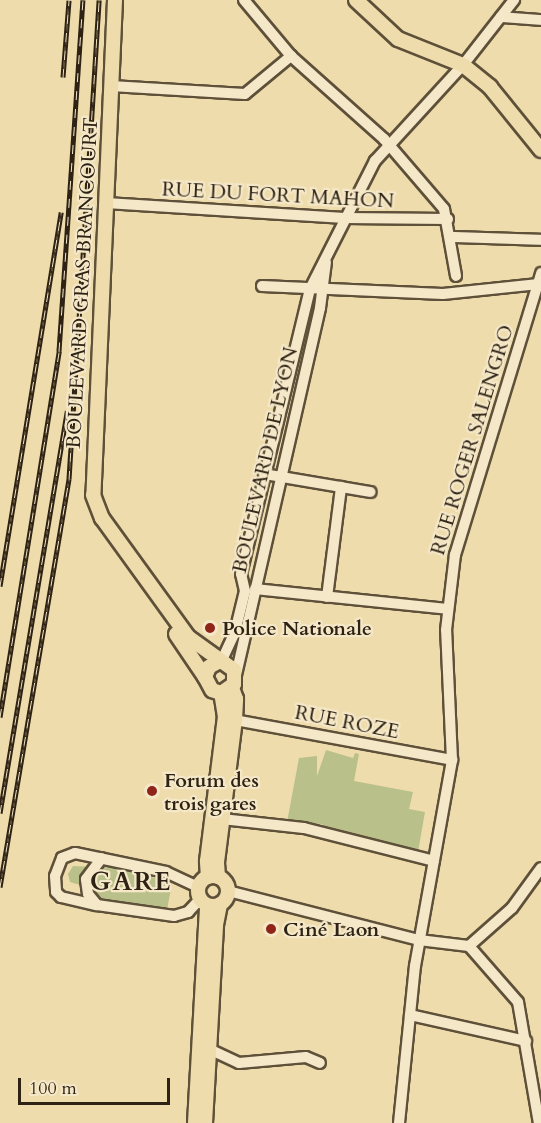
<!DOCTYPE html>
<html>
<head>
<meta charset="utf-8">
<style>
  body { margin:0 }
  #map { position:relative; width:541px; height:1123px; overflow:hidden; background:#efdcac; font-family:Cardo,serif }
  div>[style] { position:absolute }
  .green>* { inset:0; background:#b9c08a }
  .roads { filter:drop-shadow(2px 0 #5e5039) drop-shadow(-2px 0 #5e5039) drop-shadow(0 2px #5e5039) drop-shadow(0 -2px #5e5039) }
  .minor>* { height:10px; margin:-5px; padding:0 5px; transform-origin:5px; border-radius:5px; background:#f5e8c9 }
  .major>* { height:14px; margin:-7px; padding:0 7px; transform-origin:7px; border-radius:7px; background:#efdcac }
  .major>.ring { margin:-7px; padding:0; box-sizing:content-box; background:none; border:14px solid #efdcac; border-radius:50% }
  .rail>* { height:5px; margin-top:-2.5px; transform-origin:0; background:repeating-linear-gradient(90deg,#f5e8c9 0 9px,#2d2213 0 18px); box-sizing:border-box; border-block:2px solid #2d2213 }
  .dots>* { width:16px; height:16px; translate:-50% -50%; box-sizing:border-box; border:3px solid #f5e8c9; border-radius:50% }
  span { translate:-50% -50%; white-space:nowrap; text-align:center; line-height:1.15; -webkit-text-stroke:4.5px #f5e8c9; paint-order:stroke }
  .street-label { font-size:20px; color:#2d2213 }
  .poi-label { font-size:20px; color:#2d2213; font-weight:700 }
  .left { translate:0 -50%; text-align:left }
  .district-label { font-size:26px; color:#2d2213; font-weight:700; letter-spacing:1.5px }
  .scale { position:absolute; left:18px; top:1078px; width:152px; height:27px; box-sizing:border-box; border:3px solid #2d2213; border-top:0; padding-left:8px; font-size:18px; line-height:21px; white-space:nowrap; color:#2d2213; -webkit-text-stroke:4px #f5e8c9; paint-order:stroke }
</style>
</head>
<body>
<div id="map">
  <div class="green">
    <div style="clip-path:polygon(326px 750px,353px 758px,355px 753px,359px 754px,354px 781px,413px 792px,409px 809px,425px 812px,418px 852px,328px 829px,322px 824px,287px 822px,299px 758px,317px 756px,317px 776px)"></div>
    <div style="clip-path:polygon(73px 866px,119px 868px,172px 883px,167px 910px,100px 899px,90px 888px,70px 882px,68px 874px)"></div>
  </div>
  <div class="roads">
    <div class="minor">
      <div style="left:244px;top:0;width:73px;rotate:50deg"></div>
      <div style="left:291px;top:56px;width:125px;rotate:41.7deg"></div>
      <div style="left:384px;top:139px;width:92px;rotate:49.4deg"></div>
      <div style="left:444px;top:209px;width:68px;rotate:79.8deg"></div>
      <div style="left:501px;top:17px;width:40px;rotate:4.3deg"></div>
      <div style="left:111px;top:86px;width:134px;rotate:3.4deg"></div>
      <div style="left:245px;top:94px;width:60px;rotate:-39.6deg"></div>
      <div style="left:106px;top:203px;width:239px;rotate:3.6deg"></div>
      <div style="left:345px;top:218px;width:103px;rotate:0.6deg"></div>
      <div style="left:452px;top:237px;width:89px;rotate:1.9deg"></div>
      <div style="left:262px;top:286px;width:181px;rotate:2.5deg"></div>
      <div style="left:443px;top:294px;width:96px;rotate:-6deg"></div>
      <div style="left:264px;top:474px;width:108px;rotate:9.6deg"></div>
      <div style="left:255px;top:589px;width:193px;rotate:5.9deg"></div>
      <div style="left:327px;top:597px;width:111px;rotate:-82.7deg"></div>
      <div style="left:221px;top:662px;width:33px;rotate:-65deg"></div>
      <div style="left:235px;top:632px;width:42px;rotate:-76.3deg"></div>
      <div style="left:245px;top:591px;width:17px;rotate:-103deg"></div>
      <div style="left:241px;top:574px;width:293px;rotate:-76.4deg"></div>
      <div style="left:310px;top:289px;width:144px;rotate:-63.1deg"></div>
      <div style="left:375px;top:161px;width:130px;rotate:-47.5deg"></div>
      <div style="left:463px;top:65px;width:83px;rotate:-51.9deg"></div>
      <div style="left:236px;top:675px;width:376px;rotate:-77.1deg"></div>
      <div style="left:320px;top:308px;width:46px;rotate:-82.6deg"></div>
      <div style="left:235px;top:720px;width:221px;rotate:10.4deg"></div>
      <div style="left:222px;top:819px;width:82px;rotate:6.3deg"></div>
      <div style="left:304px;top:828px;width:134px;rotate:14.2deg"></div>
      <div style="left:198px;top:887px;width:35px;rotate:-155deg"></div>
      <div style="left:166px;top:872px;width:93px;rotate:-168.2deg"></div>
      <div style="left:75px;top:853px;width:14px;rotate:159deg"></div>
      <div style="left:62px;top:858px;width:19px;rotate:111deg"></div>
      <div style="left:55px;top:876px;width:16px;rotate:86deg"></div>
      <div style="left:56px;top:892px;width:7px;rotate:45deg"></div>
      <div style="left:61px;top:897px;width:37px;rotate:13deg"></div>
      <div style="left:97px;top:905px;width:78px;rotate:8.1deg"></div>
      <div style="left:174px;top:916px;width:15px;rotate:-16deg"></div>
      <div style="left:188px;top:912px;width:18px;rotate:-47deg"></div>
      <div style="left:228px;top:891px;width:197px;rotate:14.4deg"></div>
      <div style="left:419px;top:940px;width:50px;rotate:6.8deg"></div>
      <div style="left:97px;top:905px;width:14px;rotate:-129deg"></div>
      <div style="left:88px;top:894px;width:15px;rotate:-98deg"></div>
      <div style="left:86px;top:879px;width:26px;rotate:-53deg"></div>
      <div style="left:469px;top:946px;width:74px;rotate:48.8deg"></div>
      <div style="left:518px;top:1002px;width:123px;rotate:80.2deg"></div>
      <div style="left:469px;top:946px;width:57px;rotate:-41.5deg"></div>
      <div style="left:512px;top:908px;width:49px;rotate:-54.1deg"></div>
      <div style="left:410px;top:1015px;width:119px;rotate:12.6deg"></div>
      <div style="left:209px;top:1049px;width:33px;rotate:25deg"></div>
      <div style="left:239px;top:1063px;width:67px;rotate:-5.1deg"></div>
      <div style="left:306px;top:1057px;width:15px;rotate:23deg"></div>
      <div style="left:399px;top:1123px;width:158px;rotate:-84.2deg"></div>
      <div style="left:415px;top:966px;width:209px;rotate:-79.8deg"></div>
      <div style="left:452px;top:760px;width:130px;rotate:-92.6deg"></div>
      <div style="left:446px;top:630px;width:76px;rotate:-83.2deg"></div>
      <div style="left:455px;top:555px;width:295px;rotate:-73deg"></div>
    </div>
    <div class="major">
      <div style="left:115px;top:0;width:495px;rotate:92.5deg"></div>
      <div style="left:93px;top:495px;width:25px;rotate:69deg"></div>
      <div style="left:102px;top:518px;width:147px;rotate:54.1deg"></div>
      <div style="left:188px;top:637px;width:57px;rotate:35.7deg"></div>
      <div style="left:234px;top:670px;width:14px;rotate:90deg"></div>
      <div style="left:234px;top:684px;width:16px;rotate:145deg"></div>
      <div style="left:221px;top:693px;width:9px;rotate:-162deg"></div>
      <div style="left:212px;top:690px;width:15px;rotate:-118deg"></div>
      <div style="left:205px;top:677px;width:11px;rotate:-68deg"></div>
      <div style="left:209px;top:667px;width:10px;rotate:-29deg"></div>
      <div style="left:356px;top:0;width:57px;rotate:42.9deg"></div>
      <div style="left:398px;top:39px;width:70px;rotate:21.8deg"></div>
      <div style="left:463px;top:65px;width:35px;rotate:39deg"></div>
      <div style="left:490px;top:87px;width:81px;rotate:51deg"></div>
      <div style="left:176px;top:634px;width:52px;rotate:56deg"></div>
      <div class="ring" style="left:198px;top:876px;width:16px;height:16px"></div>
      <div style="left:208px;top:877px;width:16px;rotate:-94deg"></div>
      <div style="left:207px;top:861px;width:145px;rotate:-82.9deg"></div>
      <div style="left:225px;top:717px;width:24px;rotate:-99deg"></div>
      <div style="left:218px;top:877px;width:15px;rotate:-94deg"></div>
      <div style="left:217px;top:862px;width:143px;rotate:-82.8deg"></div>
      <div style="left:235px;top:720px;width:21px;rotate:-87deg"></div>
      <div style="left:236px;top:699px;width:12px;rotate:-110deg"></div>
      <div style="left:195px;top:1123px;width:218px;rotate:-86.8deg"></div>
      <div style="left:205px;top:1123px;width:198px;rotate:-86.8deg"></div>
      <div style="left:216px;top:925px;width:21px;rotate:-79deg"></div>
    </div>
  </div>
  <div class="rail">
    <div style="left:63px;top:77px;width:77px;rotate:-85.5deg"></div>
    <div style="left:0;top:586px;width:379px;rotate:-80.7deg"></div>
    <div style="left:0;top:717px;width:371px;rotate:-80.8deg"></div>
    <div style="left:59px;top:351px;width:352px;rotate:-86.1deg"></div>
    <div style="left:0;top:813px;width:408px;rotate:-80.5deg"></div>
    <div style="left:0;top:887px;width:414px;rotate:-80.4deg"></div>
    <div style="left:69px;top:479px;width:480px;rotate:-86.4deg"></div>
  </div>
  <div class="dots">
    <div style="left:210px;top:628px;background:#8f2418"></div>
    <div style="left:152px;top:791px;background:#8f2418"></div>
    <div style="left:271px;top:929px;background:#8f2418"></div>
  </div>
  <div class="street-label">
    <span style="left:278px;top:195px;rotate:3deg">RUE DU FORT MAHON</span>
    <span style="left:82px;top:283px;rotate:-87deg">BOULEVARD GRAS BRANCOURT</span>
    <span style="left:472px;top:440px;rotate:-73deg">RUE ROGER SALENGRO</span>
    <span style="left:265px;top:460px;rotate:-77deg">BOULEVARD DE LYON</span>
    <span style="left:347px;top:722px;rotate:11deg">RUE ROZE</span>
  </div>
  <div class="poi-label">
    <span class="left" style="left:222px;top:628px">Police Nationale</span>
    <span class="left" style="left:164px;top:792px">Forum des<br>trois gares</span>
    <span class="left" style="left:283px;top:929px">Ciné Laon</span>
  </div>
  <div class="district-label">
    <span style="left:131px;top:882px">GARE</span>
  </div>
  <div class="scale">100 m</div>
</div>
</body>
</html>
